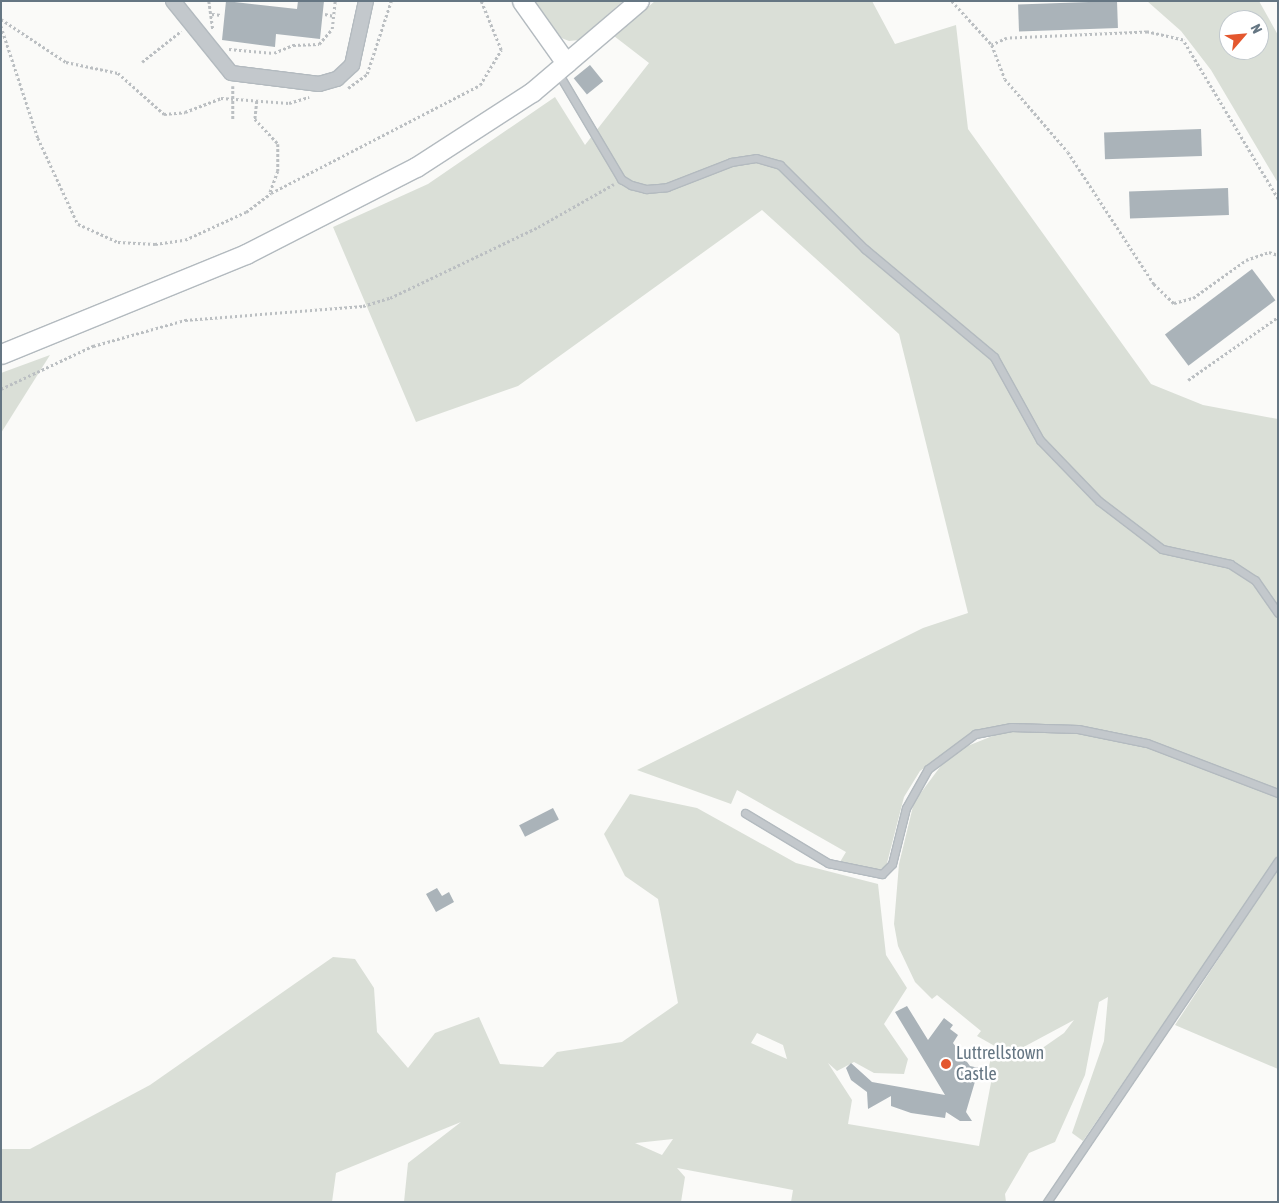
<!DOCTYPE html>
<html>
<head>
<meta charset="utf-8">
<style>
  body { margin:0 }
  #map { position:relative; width:1279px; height:1203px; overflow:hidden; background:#fafaf8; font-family:"Asap Condensed",sans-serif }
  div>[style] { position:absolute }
  .green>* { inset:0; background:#dadfd7 }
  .building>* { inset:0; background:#aab3b9; transform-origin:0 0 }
  .path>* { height:2.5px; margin-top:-1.25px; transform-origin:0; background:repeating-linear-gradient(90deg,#bbbfc2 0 2.5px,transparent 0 5px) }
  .roads { filter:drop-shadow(1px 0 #b3babf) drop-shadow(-1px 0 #b3babf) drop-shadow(0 1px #b3babf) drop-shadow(0 -1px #b3babf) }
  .lane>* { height:7px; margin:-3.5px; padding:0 3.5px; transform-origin:3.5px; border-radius:3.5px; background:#c3c8cc }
  .street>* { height:14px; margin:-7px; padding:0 7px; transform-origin:7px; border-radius:7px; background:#c3c8cc }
  .secondary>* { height:19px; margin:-9.5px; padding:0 9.5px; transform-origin:9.5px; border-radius:9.5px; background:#fff }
  .dots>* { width:14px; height:14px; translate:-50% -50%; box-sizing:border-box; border:2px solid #fff; border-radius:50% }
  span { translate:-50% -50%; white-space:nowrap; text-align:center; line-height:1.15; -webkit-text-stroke:5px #fff; paint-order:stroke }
  .poi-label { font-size:18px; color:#657683 }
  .left { translate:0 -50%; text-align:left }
  .frame { position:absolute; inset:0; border:2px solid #657683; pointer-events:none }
  .north { position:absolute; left:1219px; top:10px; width:50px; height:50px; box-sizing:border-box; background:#fff; border:1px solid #c1c8cd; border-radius:50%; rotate:63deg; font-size:14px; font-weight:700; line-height:20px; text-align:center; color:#657683 }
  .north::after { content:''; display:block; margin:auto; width:18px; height:22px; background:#e4572e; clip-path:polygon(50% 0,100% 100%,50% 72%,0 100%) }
</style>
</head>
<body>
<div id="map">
  <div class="green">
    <div style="clip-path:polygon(532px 1px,623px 1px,579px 40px,569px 41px,559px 37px)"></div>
    <div style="clip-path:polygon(evenodd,655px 1px,872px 1px,895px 44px,956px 25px,968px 129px,1151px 384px,1203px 405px,1278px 419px,1278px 1069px,1175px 1025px,1265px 888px,1259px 884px,1083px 1141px,1072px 1133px,1104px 1041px,1108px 997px,1099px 1002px,1085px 1075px,1055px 1142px,1029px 1153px,1005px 1194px,1006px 1202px,791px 1202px,793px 1190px,677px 1168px,685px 1177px,681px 1202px,404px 1202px,408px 1163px,461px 1122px,336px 1173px,332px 1202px,1px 1202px,1px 1149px,30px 1149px,150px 1085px,333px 957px,355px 959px,374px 988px,377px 1032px,408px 1068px,435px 1033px,479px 1017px,500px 1064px,543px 1067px,557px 1052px,622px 1042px,678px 1003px,658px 899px,625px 876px,604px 834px,630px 794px,697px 808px,796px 863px,878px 884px,886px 955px,907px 988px,884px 1024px,908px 1059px,904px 1074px,874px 1073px,854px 1062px,837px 1071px,828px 1063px,852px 1100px,848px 1124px,979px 1146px,993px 1072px,988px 1071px,991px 1057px,1031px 1056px,1064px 1033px,1074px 1020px,1018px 1050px,1000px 1049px,977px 1036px,981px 1031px,937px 995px,932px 999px,915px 982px,898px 946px,894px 924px,899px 864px,914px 802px,943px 763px,960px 749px,995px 735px,994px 726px,968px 735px,920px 771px,904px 797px,886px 867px,875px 871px,840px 862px,846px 852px,737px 790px,731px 804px,637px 770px,923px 628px,968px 613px,899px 334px,762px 210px,518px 386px,416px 422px,333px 227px,428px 184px,555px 97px,585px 145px,649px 63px,614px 36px,655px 1px,757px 1033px,783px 1045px,787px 1059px,751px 1043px,757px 1033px,655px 1px,673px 1139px,662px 1155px,635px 1143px,636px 1143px,673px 1139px)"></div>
    <div style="clip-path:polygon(evenodd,1147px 1px,1259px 1px,1278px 35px,1278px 183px,1211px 70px,1181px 31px,1147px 1px,1229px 20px,1259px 20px,1259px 50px,1229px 50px,1229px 20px)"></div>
    <div style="clip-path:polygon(50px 355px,1px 433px,1px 373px)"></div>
  </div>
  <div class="building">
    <div style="clip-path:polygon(226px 1px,297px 9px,298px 1px,324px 1px,320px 39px,276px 34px,275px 47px,222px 40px)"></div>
    <div style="left:1117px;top:1px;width:27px;height:99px;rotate:88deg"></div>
    <div style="left:590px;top:65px;width:21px;height:21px;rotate:51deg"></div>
    <div style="left:1201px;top:129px;width:27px;height:97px;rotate:88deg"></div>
    <div style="left:1228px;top:188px;width:27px;height:99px;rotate:88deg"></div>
    <div style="left:1252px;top:269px;width:39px;height:109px;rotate:53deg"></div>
    <div style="left:553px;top:808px;width:13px;height:38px;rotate:63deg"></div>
    <div style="clip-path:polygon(437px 888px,442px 896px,449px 892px,454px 902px,436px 912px,426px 894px)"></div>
    <div style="clip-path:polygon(907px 1006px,928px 1040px,944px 1018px,953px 1025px,950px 1029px,958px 1035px,953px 1043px,970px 1066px,979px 1068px,966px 1112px,972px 1121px,960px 1121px,946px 1112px,945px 1118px,911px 1113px,891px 1106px,891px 1096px,868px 1109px,867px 1092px,851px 1080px,846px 1068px,851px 1063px,872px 1082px,945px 1095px,895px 1012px)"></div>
  </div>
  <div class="path">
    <div style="left:209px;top:1px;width:28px;rotate:82deg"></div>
    <div style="left:952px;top:1px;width:59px;rotate:47.7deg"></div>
    <div style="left:212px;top:14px;width:10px;rotate:6deg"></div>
    <div style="left:325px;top:14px;width:9px;rotate:13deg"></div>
    <div style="left:1px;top:19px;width:78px;rotate:33.5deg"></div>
    <div style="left:66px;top:62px;width:53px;rotate:11.9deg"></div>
    <div style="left:118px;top:73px;width:62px;rotate:41.7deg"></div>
    <div style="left:164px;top:114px;width:21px;rotate:-5deg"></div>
    <div style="left:185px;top:112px;width:39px;rotate:-21deg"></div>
    <div style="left:221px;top:98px;width:68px;rotate:4.2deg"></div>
    <div style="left:289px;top:103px;width:21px;rotate:-17deg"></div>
    <div style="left:1px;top:26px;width:118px;rotate:71.7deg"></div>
    <div style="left:38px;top:138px;width:95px;rotate:65.1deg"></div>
    <div style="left:78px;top:224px;width:44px;rotate:24.2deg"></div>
    <div style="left:118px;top:242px;width:37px;rotate:3deg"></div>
    <div style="left:155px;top:244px;width:30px;rotate:-8deg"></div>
    <div style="left:185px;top:240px;width:67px;rotate:-24.7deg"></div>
    <div style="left:246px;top:212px;width:31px;rotate:-37deg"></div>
    <div style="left:271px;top:193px;width:235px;rotate:-27.3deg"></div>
    <div style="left:480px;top:85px;width:41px;rotate:-59deg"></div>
    <div style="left:501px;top:50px;width:53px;rotate:-112.2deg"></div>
    <div style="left:229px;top:49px;width:45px;rotate:5.1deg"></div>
    <div style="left:274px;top:53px;width:21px;rotate:-23deg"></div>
    <div style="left:293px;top:45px;width:26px;rotate:-2deg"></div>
    <div style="left:319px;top:44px;width:20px;rotate:-49deg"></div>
    <div style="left:332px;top:29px;width:28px;rotate:-84deg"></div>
    <div style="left:142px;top:62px;width:50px;rotate:-38.5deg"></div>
    <div style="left:233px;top:86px;width:33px;rotate:90deg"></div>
    <div style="left:348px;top:88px;width:24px;rotate:-36deg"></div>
    <div style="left:367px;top:74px;width:77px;rotate:-71.8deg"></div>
    <div style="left:257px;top:101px;width:18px;rotate:96deg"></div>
    <div style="left:255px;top:119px;width:34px;rotate:47deg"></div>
    <div style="left:278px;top:144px;width:27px;rotate:90deg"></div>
    <div style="left:278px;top:171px;width:23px;rotate:110deg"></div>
    <div style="left:1278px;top:199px;width:185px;rotate:-120.9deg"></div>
    <div style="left:1183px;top:40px;width:37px;rotate:-167deg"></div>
    <div style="left:1147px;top:32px;width:140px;rotate:177.5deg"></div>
    <div style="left:1007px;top:38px;width:17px;rotate:155deg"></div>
    <div style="left:992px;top:45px;width:36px;rotate:69deg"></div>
    <div style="left:1005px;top:79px;width:96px;rotate:49.2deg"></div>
    <div style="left:1068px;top:152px;width:158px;rotate:56.9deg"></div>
    <div style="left:1154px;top:284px;width:28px;rotate:44deg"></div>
    <div style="left:1174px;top:303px;width:20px;rotate:-15deg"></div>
    <div style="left:1193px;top:298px;width:65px;rotate:-35.6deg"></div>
    <div style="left:1246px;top:260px;width:24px;rotate:-19deg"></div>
    <div style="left:1269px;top:252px;width:9px;rotate:18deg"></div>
    <div style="left:1188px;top:380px;width:110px;rotate:-35deg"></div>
    <div style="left:1px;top:389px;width:102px;rotate:-25.1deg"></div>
    <div style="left:93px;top:346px;width:96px;rotate:-15.8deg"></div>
    <div style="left:185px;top:320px;width:179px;rotate:-4.5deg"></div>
    <div style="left:363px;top:306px;width:28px;rotate:-17deg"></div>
    <div style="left:390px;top:298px;width:164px;rotate:-25.6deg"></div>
    <div style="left:538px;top:227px;width:87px;rotate:-29.5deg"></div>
  </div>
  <div class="roads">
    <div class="lane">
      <div style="left:557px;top:71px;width:126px;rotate:59.3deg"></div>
      <div style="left:621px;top:179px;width:12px;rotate:31deg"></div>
      <div style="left:631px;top:185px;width:16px;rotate:15deg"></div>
      <div style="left:646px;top:189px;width:21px;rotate:-5deg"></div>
      <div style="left:667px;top:187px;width:69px;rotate:-21.3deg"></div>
      <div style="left:731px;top:162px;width:25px;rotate:-9deg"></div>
      <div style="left:756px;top:158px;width:25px;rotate:16deg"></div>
      <div style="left:780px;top:165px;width:120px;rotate:44.7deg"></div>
      <div style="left:865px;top:249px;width:168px;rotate:39.9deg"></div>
      <div style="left:994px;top:357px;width:95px;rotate:61deg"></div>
      <div style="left:1040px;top:440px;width:85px;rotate:46deg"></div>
      <div style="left:1099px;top:501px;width:79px;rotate:37.3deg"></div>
      <div style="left:1162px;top:549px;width:70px;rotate:12.4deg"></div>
      <div style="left:1230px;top:564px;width:30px;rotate:33deg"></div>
      <div style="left:1255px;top:580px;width:40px;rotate:55.1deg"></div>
      <div style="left:745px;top:813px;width:97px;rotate:31.1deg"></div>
      <div style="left:828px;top:863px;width:55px;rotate:11.5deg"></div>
      <div style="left:882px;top:874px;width:14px;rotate:-45deg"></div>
      <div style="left:892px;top:864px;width:58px;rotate:-76deg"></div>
      <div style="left:906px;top:808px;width:45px;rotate:-60.6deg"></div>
      <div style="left:928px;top:769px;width:59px;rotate:-36.7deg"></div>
      <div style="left:975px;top:734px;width:37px;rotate:-11deg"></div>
      <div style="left:1011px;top:727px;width:67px;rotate:1.7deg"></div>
      <div style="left:1078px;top:729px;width:70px;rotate:11.5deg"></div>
      <div style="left:1147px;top:743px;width:140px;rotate:20.9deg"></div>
      <div style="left:1047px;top:1202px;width:412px;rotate:-55.9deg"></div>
    </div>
    <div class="street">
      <div style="left:173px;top:1px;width:92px;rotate:51.1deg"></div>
      <div style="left:231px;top:73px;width:89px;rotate:7.1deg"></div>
      <div style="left:319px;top:84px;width:19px;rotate:-16deg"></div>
      <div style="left:337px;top:79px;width:21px;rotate:-43deg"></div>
      <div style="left:352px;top:65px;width:66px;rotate:-77.7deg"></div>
    </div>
    <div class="secondary">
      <div style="left:522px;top:1px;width:76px;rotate:54.6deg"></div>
      <div style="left:1px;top:354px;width:265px;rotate:-22.2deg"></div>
      <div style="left:246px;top:254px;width:191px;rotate:-27.1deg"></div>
      <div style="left:416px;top:167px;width:138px;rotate:-32.9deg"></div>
      <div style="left:532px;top:92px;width:140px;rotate:-40.4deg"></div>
    </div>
  </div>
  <div class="dots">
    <div style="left:946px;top:1064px;background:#e4572e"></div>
  </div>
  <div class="poi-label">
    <span class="left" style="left:956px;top:1064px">Luttrellstown<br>Castle</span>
  </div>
  <div class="frame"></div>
  <div class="north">N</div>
</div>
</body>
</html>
